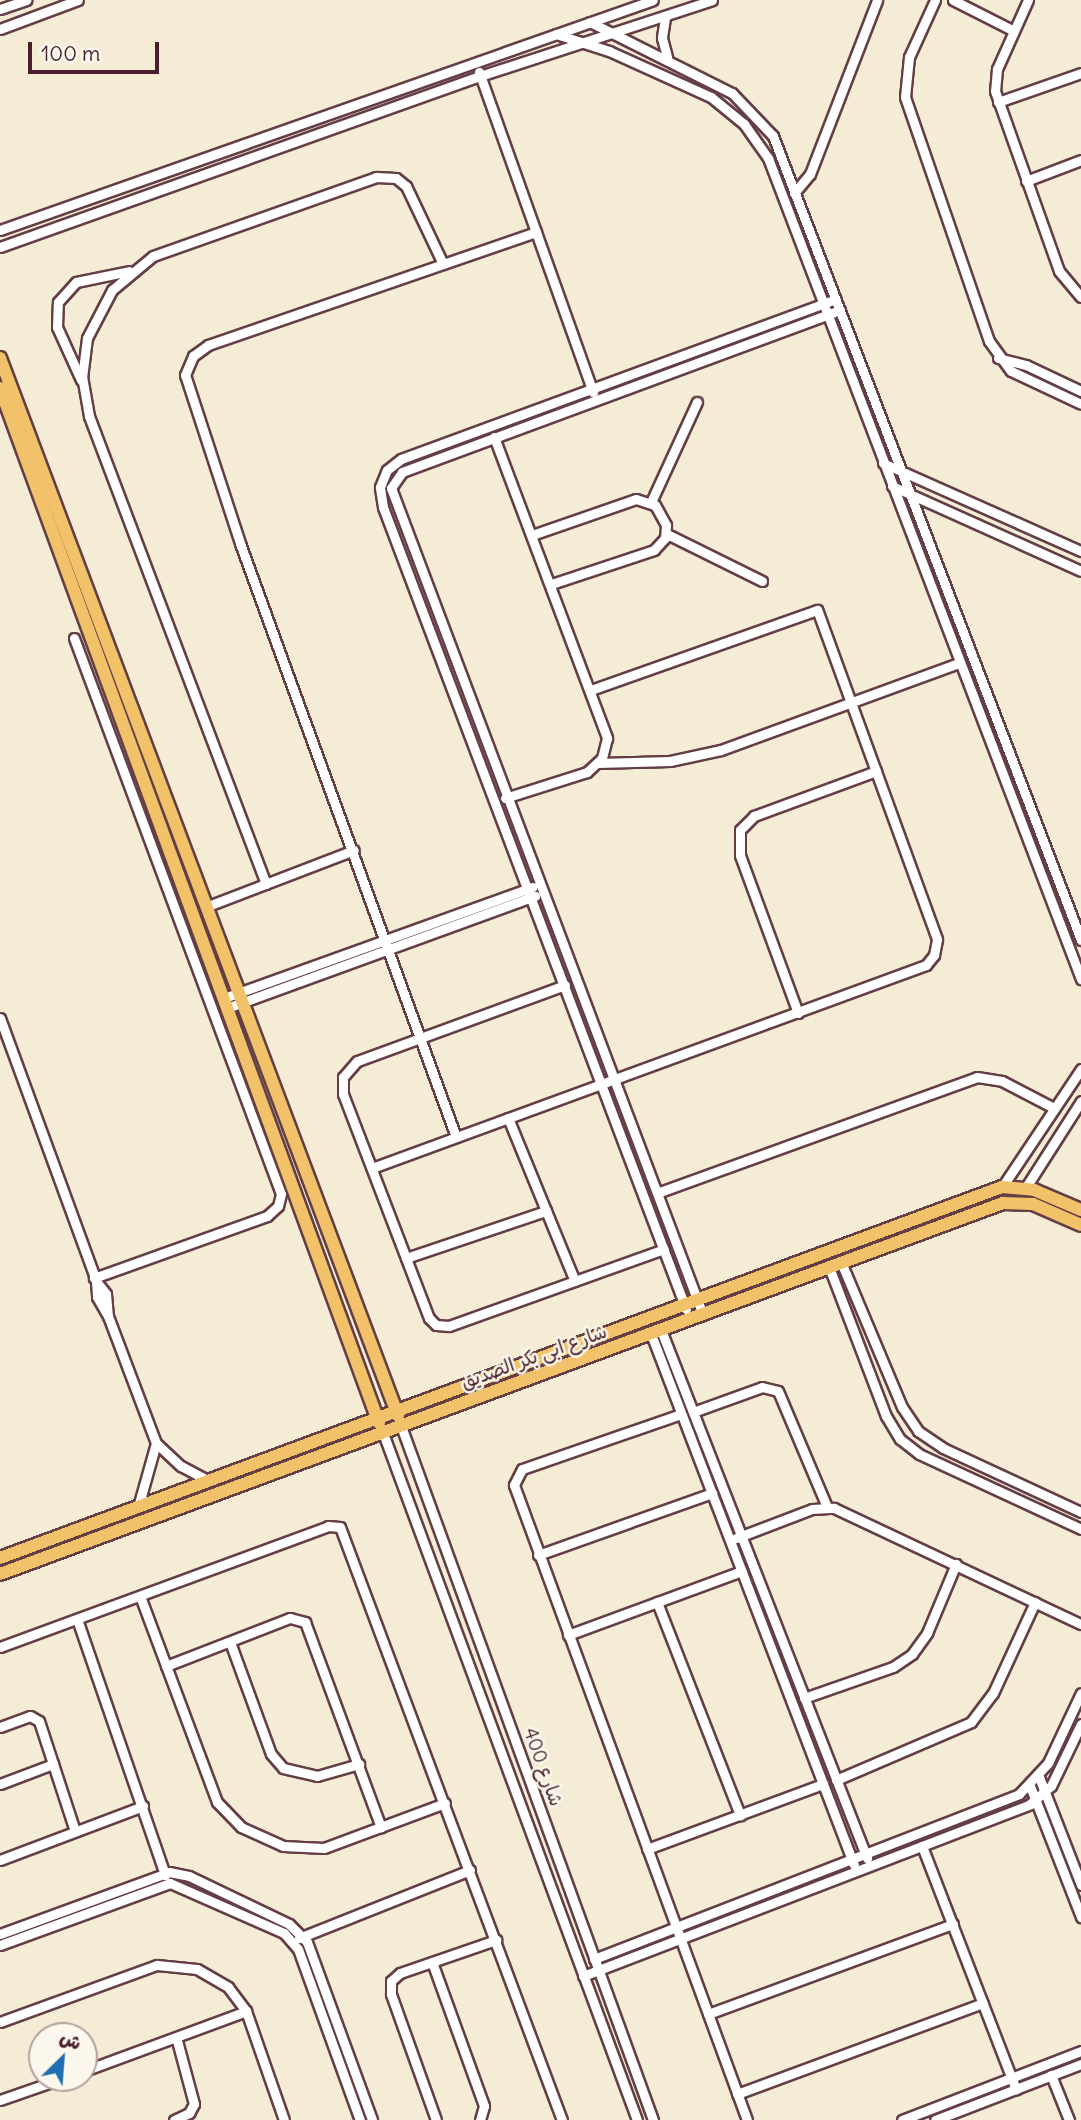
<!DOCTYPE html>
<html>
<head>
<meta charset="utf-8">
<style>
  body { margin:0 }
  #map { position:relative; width:1081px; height:2120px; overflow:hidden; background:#f5ecd6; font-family:Delius,"Playpen Sans Arabic",sans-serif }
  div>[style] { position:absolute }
  .roads { filter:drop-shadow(2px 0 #643e45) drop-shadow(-2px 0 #643e45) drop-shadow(0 2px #643e45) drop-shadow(0 -2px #643e45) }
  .minor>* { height:9px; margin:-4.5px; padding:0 4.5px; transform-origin:4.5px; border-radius:4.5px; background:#fff }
  .major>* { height:12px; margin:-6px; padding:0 6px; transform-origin:6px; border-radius:6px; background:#f2c26a }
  span { translate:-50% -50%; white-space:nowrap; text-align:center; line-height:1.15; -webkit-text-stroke:5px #fbf7ec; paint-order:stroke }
  .street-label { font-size:19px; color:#4a1f2b }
  .north { position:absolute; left:28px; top:2022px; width:70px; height:70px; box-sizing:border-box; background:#fbf7ec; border:2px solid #b4a19f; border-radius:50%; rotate:25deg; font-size:19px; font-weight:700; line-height:28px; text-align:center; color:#4a1f2b }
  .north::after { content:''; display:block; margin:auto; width:24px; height:32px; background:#1f6fb2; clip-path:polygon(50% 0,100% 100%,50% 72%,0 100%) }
  .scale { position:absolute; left:28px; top:42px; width:131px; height:32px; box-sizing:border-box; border:4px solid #4a1f2b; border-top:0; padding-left:9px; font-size:21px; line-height:24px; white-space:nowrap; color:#4a1f2b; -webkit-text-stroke:5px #fbf7ec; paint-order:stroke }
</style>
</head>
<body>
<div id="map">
  <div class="roads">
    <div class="minor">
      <div style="left:935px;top:0;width:63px;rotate:114.5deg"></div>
      <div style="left:909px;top:57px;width:40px;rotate:95.7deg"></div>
      <div style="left:905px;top:97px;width:258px;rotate:71deg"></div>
      <div style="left:989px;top:341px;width:37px;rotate:54deg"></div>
      <div style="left:1011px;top:371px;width:77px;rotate:25.2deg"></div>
      <div style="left:953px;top:0;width:68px;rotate:26.9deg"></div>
      <div style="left:1028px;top:0;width:76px;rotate:114.2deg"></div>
      <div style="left:997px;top:69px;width:22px;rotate:95deg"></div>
      <div style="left:995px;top:91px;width:191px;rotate:70.4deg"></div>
      <div style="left:1059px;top:271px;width:34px;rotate:50deg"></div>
      <div style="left:0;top:9px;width:28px;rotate:-19deg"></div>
      <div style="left:665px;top:18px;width:20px;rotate:99deg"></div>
      <div style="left:662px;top:38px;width:20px;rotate:75deg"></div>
      <div style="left:590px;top:22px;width:159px;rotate:26.6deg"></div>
      <div style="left:732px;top:93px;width:59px;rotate:46.4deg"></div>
      <div style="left:773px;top:136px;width:861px;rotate:69.04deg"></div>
      <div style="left:0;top:29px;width:83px;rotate:-20.4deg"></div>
      <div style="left:556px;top:34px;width:56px;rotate:17.8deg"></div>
      <div style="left:609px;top:51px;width:112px;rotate:24.3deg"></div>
      <div style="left:711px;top:97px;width:43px;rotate:39.3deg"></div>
      <div style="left:744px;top:124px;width:42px;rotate:54.8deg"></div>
      <div style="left:768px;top:158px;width:879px;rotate:69.13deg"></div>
      <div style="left:479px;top:72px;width:340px;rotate:70.4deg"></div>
      <div style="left:998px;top:102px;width:88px;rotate:-19.3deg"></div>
      <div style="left:1026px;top:181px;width:59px;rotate:-20.9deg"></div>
      <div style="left:794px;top:193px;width:25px;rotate:-50deg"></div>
      <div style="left:810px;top:174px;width:186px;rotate:-68.9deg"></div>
      <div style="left:0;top:230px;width:692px;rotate:-19.4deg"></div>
      <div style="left:0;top:247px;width:510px;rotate:-19.61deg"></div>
      <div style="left:480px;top:76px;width:244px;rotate:-18.1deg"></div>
      <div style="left:998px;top:358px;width:29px;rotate:14deg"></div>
      <div style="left:1026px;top:365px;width:61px;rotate:25.3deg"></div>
      <div style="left:81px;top:380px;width:58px;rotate:-114.4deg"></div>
      <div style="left:57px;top:327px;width:25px;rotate:-88deg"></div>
      <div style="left:58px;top:302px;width:27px;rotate:-48deg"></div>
      <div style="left:76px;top:282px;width:54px;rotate:-11.7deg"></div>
      <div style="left:494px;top:437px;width:322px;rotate:69.4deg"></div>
      <div style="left:607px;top:738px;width:21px;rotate:104deg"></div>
      <div style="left:602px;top:758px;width:21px;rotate:137deg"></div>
      <div style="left:587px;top:772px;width:86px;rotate:162.4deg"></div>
      <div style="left:883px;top:463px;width:217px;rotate:24deg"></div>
      <div style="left:892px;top:486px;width:207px;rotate:24.2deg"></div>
      <div style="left:651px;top:502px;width:110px;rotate:-65.3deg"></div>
      <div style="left:667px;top:534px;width:106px;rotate:26.3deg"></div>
      <div style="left:532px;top:535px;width:110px;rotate:-19.1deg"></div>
      <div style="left:636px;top:499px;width:20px;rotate:18deg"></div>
      <div style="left:655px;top:505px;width:23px;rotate:61deg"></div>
      <div style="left:666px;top:525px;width:13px;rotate:94deg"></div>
      <div style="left:665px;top:538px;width:16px;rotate:133deg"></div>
      <div style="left:654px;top:550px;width:108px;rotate:161.6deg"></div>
      <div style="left:74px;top:638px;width:593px;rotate:69.58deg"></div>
      <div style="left:281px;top:1194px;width:12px;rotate:104deg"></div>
      <div style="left:278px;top:1206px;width:15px;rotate:138deg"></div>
      <div style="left:267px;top:1216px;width:184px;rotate:160.3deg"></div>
      <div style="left:598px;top:763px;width:72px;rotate:-1.6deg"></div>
      <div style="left:670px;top:761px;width:52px;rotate:-12.2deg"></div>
      <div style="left:721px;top:750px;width:253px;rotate:-20.1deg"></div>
      <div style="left:266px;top:884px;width:500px;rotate:-110.72deg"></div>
      <div style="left:89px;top:416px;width:39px;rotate:-100deg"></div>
      <div style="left:82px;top:378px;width:40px;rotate:-82.9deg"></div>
      <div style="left:87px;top:338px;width:54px;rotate:-62.5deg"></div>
      <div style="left:112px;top:290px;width:53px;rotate:-39.7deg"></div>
      <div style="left:153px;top:256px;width:237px;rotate:-19.5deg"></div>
      <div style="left:376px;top:177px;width:20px;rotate:3deg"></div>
      <div style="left:396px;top:178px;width:13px;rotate:39deg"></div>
      <div style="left:406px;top:186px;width:86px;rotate:64.6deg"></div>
      <div style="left:208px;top:906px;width:156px;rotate:-21deg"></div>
      <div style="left:565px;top:985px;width:221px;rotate:159.9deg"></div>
      <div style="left:357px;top:1061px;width:21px;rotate:131deg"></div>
      <div style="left:343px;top:1077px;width:17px;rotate:90deg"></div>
      <div style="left:343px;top:1094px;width:240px;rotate:69deg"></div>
      <div style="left:429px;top:1318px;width:10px;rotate:45deg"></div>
      <div style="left:436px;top:1325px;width:13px;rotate:4deg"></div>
      <div style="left:449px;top:1326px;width:228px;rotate:-19.7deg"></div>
      <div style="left:224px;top:998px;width:328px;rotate:-19.8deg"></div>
      <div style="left:227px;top:1008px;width:328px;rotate:-20deg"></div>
      <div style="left:798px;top:1013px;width:168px;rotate:-110.2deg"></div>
      <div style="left:740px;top:855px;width:25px;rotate:-90deg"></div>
      <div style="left:740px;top:830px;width:20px;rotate:-45deg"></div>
      <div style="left:754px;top:816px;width:130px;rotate:-20.2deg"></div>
      <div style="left:0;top:1018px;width:280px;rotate:69.9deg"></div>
      <div style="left:96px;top:1281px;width:16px;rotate:86deg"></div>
      <div style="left:97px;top:1297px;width:22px;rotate:60deg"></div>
      <div style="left:108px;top:1316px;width:136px;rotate:69.3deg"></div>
      <div style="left:156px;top:1443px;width:34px;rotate:43deg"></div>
      <div style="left:181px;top:1466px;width:32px;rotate:28deg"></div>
      <div style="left:508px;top:1118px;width:176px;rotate:67.7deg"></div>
      <div style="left:456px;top:1137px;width:629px;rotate:-109.99deg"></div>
      <div style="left:241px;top:546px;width:180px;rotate:-108.1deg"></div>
      <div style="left:185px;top:375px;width:21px;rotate:-67deg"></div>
      <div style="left:193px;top:356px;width:19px;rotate:-36deg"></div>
      <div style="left:208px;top:345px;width:347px;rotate:-19deg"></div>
      <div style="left:372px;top:1168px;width:590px;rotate:-20.12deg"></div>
      <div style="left:926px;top:965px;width:13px;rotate:-51deg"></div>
      <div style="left:934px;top:955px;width:16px;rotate:-79deg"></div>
      <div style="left:937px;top:939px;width:350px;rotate:-110deg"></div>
      <div style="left:817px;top:610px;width:240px;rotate:160.5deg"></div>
      <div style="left:1002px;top:1187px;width:142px;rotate:-56.2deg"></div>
      <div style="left:1026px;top:1187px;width:102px;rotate:-57.4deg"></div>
      <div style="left:657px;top:1193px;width:340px;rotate:-19.9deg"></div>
      <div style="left:977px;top:1077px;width:25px;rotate:9deg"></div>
      <div style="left:1002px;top:1081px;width:59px;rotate:27.4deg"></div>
      <div style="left:406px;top:1258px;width:148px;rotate:-18.6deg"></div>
      <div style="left:841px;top:1262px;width:157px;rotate:67.2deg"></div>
      <div style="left:902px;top:1407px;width:29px;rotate:56deg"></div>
      <div style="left:918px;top:1431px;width:30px;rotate:34deg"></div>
      <div style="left:943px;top:1448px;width:152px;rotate:24.9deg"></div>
      <div style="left:829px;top:1267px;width:160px;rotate:69.1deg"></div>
      <div style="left:886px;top:1416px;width:27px;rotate:59deg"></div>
      <div style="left:900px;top:1439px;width:24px;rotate:38deg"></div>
      <div style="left:919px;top:1454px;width:179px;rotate:24.8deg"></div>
      <div style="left:96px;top:1281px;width:16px;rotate:52deg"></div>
      <div style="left:106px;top:1294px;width:22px;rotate:85deg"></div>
      <div style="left:686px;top:1309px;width:857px;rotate:-110.7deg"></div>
      <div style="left:383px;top:507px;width:20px;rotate:-99deg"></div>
      <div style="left:380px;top:487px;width:18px;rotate:-68deg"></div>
      <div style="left:387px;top:470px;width:18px;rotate:-38deg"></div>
      <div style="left:401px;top:459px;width:463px;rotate:-20.2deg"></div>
      <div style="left:703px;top:1315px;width:884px;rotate:-110.67deg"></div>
      <div style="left:391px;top:488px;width:19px;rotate:-55deg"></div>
      <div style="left:402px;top:472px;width:467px;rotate:-20.3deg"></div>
      <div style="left:661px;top:1330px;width:567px;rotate:68.69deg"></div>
      <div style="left:651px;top:1334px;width:568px;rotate:69.08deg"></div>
      <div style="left:693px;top:1412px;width:73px;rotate:-19.9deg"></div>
      <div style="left:762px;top:1387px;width:16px;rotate:14deg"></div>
      <div style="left:778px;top:1391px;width:126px;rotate:67.1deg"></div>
      <div style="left:681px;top:1414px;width:168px;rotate:160.9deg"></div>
      <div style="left:522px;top:1469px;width:18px;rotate:117deg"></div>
      <div style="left:514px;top:1485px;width:676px;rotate:69.85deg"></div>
      <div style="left:401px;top:1426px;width:738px;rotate:70.04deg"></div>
      <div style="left:383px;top:1433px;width:732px;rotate:69.71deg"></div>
      <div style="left:138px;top:1507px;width:66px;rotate:-74.3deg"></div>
      <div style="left:736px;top:1538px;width:81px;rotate:-20.9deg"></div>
      <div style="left:812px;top:1509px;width:22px;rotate:-3deg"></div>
      <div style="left:834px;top:1508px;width:273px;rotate:25.2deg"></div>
      <div style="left:538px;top:1555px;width:185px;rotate:-19.6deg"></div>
      <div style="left:140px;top:1596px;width:220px;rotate:69.5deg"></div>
      <div style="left:217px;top:1802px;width:35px;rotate:46deg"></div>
      <div style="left:241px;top:1827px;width:46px;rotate:24.3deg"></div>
      <div style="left:283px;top:1846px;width:41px;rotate:2.8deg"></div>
      <div style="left:324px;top:1848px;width:129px;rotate:-20.4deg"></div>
      <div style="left:657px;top:1602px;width:229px;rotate:68.7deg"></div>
      <div style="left:77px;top:1619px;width:271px;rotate:71deg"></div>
      <div style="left:568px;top:1635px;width:185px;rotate:-20.2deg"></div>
      <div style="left:230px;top:1642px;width:119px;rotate:69.9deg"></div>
      <div style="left:271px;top:1754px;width:18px;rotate:49deg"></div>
      <div style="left:283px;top:1768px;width:35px;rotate:13deg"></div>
      <div style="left:317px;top:1776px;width:44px;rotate:-15.9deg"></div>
      <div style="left:0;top:1647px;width:350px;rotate:-20.2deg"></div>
      <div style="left:328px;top:1526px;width:12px;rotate:5deg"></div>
      <div style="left:340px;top:1527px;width:633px;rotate:69.48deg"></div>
      <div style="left:166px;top:1666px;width:133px;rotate:-21.2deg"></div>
      <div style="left:290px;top:1618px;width:16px;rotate:15deg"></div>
      <div style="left:305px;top:1622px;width:219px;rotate:69.7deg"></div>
      <div style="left:804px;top:1698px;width:94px;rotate:-19.2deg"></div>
      <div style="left:893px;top:1667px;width:23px;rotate:-34deg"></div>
      <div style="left:912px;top:1654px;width:26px;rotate:-54deg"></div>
      <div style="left:927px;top:1633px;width:75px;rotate:-67.2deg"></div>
      <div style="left:0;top:1727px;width:32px;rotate:-20deg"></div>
      <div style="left:30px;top:1716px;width:10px;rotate:29deg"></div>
      <div style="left:39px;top:1721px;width:116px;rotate:71.9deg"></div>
      <div style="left:1039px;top:1777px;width:116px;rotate:68.7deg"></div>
      <div style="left:836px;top:1780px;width:147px;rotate:-23.2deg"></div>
      <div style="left:971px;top:1722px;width:36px;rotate:-53deg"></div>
      <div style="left:993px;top:1693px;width:100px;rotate:-65.2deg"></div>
      <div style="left:0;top:1784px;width:57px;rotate:-20.7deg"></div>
      <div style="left:1030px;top:1786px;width:141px;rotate:68.7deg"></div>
      <div style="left:922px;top:1846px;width:261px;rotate:68.9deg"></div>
      <div style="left:647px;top:1849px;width:188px;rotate:-20.3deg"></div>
      <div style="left:0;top:1860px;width:153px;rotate:-20.7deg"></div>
      <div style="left:0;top:1934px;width:180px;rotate:-20.1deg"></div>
      <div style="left:169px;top:1872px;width:20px;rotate:11deg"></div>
      <div style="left:189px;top:1876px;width:111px;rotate:25.6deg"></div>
      <div style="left:289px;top:1924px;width:25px;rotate:45deg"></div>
      <div style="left:307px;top:1942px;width:189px;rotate:69.9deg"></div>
      <div style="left:299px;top:1938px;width:184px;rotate:-21.7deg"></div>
      <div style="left:0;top:1945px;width:181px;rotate:-20deg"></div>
      <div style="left:170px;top:1883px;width:124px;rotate:23.7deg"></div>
      <div style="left:284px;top:1933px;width:21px;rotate:49deg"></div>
      <div style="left:298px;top:1949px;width:182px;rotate:70.1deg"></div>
      <div style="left:594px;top:1959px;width:456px;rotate:-21.2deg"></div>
      <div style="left:1019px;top:1794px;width:42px;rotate:-46.9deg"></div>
      <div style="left:1048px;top:1763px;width:77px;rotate:-64.8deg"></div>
      <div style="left:432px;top:1962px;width:153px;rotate:70.1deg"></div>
      <div style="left:484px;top:2106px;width:15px;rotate:106deg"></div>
      <div style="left:583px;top:1976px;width:479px;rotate:-21deg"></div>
      <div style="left:1030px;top:1804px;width:28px;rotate:-41deg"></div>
      <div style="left:1051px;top:1786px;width:69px;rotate:-64.2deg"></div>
      <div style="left:708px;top:2014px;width:261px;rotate:-20.2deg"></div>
      <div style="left:0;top:2022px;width:167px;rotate:-20deg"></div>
      <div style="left:157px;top:1965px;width:40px;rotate:5.7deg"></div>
      <div style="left:197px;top:1969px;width:36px;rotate:30deg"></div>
      <div style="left:228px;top:1987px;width:30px;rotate:53deg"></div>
      <div style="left:246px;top:2011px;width:115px;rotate:70.8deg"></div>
      <div style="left:84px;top:2071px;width:173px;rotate:-20.3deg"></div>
      <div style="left:1051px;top:2075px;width:48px;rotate:68.2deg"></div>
      <div style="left:737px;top:2094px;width:262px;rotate:-20.3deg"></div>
      <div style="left:0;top:2100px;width:67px;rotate:-19.2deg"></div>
      <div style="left:174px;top:2120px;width:17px;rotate:-25deg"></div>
      <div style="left:189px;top:2113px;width:10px;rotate:-61deg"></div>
      <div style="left:194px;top:2104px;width:69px;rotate:-105deg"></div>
      <div style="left:436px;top:2120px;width:134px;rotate:-109.7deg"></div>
      <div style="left:391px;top:1994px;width:13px;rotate:-90deg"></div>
      <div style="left:391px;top:1981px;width:12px;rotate:-42deg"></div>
      <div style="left:400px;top:1973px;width:102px;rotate:-19deg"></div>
      <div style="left:902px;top:2120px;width:192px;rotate:-21.1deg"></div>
      <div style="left:935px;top:2120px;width:156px;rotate:-21deg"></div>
    </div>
    <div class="major">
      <div style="left:0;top:358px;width:1130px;rotate:69.38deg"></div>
      <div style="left:0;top:388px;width:1102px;rotate:69.89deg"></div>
      <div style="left:0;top:1558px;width:1068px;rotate:-20.32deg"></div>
      <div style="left:1002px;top:1187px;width:32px;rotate:5deg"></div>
      <div style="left:1034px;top:1190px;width:51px;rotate:23.1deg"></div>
      <div style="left:0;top:1574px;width:1069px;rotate:-20.3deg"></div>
      <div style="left:1003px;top:1203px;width:30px;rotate:2deg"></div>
      <div style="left:1033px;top:1204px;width:52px;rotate:23.6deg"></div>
    </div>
  </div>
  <div class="street-label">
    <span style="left:534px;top:1357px;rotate:-20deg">شارع ابى بكر الصديق</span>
    <span style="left:543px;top:1767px;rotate:70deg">شارع 400</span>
  </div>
  <div class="north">ش</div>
  <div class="scale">100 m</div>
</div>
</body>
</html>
